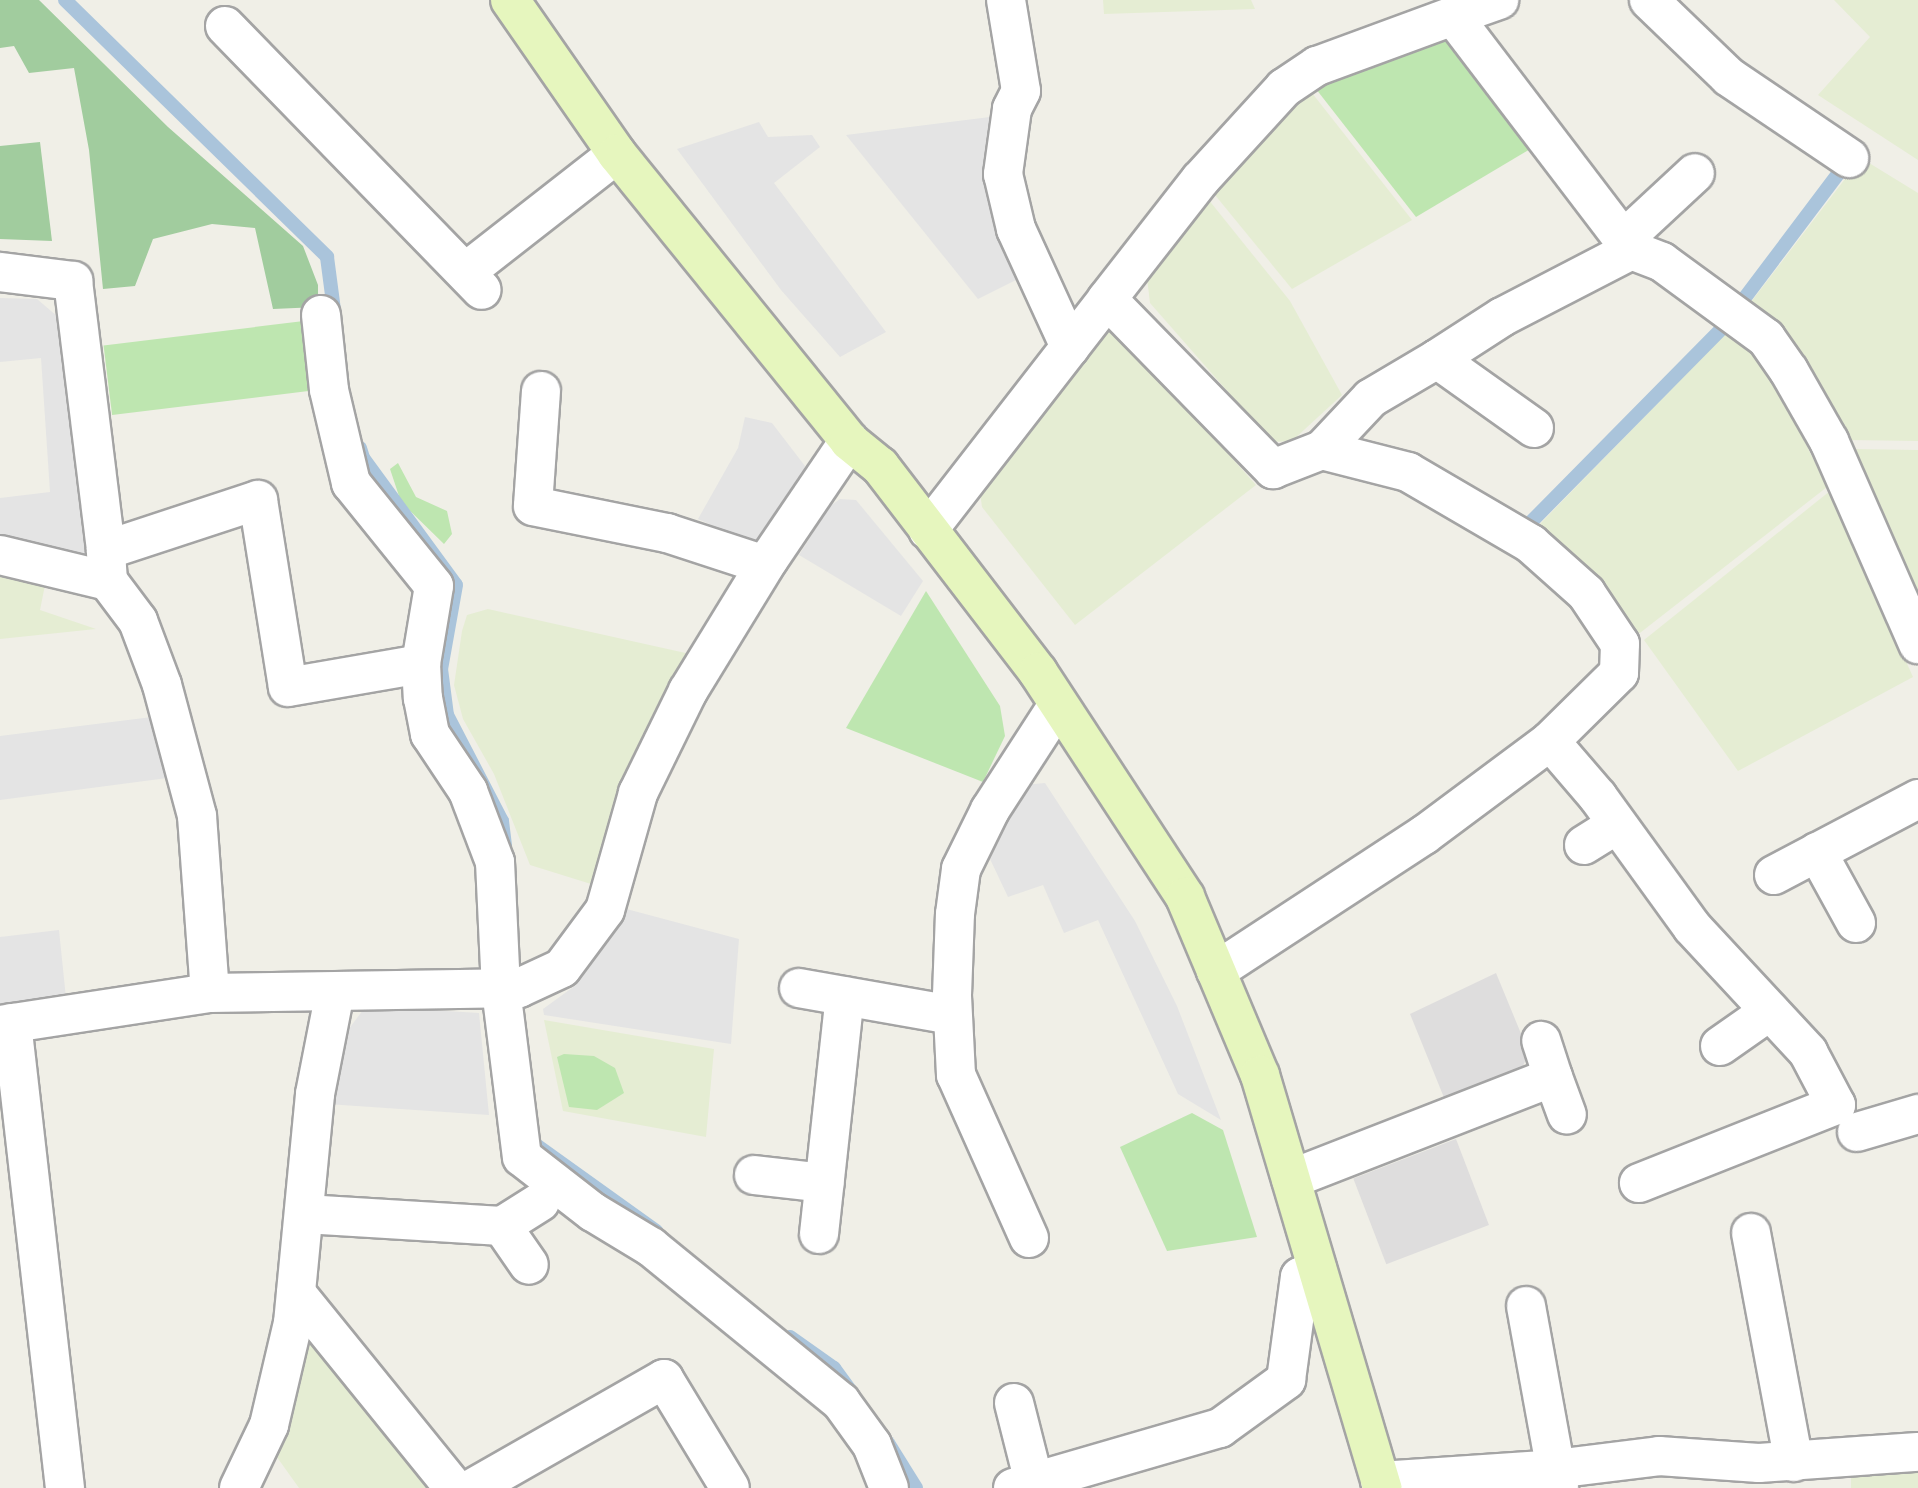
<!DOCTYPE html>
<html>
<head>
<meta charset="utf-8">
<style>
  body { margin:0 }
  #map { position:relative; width:1918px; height:1488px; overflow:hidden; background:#f0efe7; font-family:Poppins,sans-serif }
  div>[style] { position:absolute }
  .residential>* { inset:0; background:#dedddd; transform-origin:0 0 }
  .farmland>* { inset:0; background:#e5edd3 }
  .grass>* { inset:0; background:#bee6b0; transform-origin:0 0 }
  .forest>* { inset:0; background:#a1cc9e }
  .parking>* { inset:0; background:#e4e4e4 }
  .stream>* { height:14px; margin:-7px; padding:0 7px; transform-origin:7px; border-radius:7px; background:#aac4db }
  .roads { filter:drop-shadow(2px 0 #a4a4a4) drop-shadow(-2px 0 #a4a4a4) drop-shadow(0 2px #a4a4a4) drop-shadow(0 -2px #a4a4a4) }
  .street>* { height:38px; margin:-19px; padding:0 19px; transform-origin:19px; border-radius:19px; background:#fff }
  .secondary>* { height:38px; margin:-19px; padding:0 19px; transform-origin:19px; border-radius:19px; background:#e6f6be }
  span { translate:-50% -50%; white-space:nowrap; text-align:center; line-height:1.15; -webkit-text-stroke:5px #fff; paint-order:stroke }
</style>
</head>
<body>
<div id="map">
  <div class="residential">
    <div style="clip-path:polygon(1496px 973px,1529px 1053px,1521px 1070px,1445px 1100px,1410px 1014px)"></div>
    <div style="left:1456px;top:1139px;width:92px;height:110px;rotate:69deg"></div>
  </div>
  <div class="farmland">
    <div style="clip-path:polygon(1103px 0,1251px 0,1255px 9px,1104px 14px)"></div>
    <div style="clip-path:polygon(1834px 0,1918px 0,1918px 160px,1818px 95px,1870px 37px)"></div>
    <div style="clip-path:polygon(1312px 93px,1412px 220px,1292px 289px,1215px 195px,1289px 112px)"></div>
    <div style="clip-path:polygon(1861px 158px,1918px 193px,1918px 441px,1847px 440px,1794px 343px,1751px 302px)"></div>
    <div style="clip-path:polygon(1208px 199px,1290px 301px,1342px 395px,1292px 441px,1272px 442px,1150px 303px,1146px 270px)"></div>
    <div style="clip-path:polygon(1729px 330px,1774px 379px,1827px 487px,1636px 636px,1537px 527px)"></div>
    <div style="clip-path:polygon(1100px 331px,1120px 333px,1256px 485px,1075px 625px,982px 507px,980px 493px)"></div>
    <div style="clip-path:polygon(1852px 449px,1918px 450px,1918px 603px)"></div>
    <div style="clip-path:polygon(1830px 491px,1913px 677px,1738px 771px,1644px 640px)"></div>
    <div style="clip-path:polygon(0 569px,45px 585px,40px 610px,96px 629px,0 639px)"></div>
    <div style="clip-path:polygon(488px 609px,690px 654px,627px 769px,591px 884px,530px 865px,494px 774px,463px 719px,454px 685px,462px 631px,467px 615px)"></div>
    <div style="clip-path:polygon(544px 1020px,714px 1049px,706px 1137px,563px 1111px)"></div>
    <div style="clip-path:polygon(302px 1322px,431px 1488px,299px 1488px,274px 1453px)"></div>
    <div style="clip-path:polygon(1918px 1468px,1918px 1488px,1851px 1488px,1851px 1476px)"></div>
  </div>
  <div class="grass">
    <div style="clip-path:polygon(1443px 35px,1532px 148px,1416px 217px,1316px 89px)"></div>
    <div style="left:312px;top:320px;width:70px;height:210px;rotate:83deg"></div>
    <div style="clip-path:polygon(398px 463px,416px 497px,447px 511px,452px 534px,444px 544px,401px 502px,390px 469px)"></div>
    <div style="clip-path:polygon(926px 591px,1000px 706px,1005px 736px,983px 782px,846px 728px)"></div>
    <div style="clip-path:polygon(564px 1054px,594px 1056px,615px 1068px,624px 1093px,597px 1110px,569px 1107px,557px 1057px)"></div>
    <div style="clip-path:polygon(1192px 1113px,1223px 1130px,1257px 1237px,1167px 1251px,1120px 1147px)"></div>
  </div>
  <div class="forest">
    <div style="clip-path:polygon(0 0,39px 0,168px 127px,303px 246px,318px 285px,318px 307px,273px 309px,255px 228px,212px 224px,153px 239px,135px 286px,103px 289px,89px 150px,74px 68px,29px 73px,14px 46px,0 48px)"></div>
    <div style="clip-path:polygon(40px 142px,52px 241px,0 239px,0 146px)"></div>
  </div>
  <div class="parking">
    <div style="clip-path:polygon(998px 116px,1024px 276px,978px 299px,846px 135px)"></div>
    <div style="clip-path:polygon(759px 122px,768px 137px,812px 135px,820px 147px,774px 183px,886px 332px,840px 357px,781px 290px,677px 149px)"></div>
    <div style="clip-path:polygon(0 298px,37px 299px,64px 322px,92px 559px,0 536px,0 498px,50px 492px,41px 358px,0 362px)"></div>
    <div style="clip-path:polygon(745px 417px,772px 423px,805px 466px,797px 489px,760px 547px,698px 519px,738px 448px)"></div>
    <div style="clip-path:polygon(840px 499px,856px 500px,923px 581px,901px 616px,799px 555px,829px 507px)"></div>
    <div style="clip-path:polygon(152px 717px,175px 777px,0 800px,0 736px)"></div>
    <div style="clip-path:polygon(1045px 783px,1135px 921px,1177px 1006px,1221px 1120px,1178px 1094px,1098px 920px,1064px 933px,1043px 885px,1008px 897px,990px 859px,1024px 785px)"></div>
    <div style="clip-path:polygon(619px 907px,739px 939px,731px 1044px,544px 1015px,543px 1009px,576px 985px,594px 961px)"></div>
    <div style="clip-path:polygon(59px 930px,66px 998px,0 1009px,0 937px)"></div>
    <div style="clip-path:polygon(366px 1006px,479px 1013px,489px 1115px,327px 1104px,345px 1034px)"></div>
  </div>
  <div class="stream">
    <div style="left:65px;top:0;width:367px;rotate:44.4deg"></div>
    <div style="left:327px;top:257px;width:62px;rotate:82.5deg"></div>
    <div style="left:360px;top:448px;width:10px;rotate:73deg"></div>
    <div style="left:363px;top:458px;width:157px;rotate:53.8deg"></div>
    <div style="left:456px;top:585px;width:85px;rotate:100.1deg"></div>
    <div style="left:441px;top:669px;width:46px;rotate:82.6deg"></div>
    <div style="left:447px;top:715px;width:119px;rotate:62.6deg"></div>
    <div style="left:502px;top:821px;width:25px;rotate:83deg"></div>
    <div style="left:1531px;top:522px;width:272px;rotate:-45.4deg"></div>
    <div style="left:1722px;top:328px;width:204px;rotate:-53deg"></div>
    <div style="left:536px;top:1145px;width:148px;rotate:35.6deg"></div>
    <div style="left:790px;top:1337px;width:54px;rotate:35.2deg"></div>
    <div style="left:834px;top:1368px;width:27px;rotate:54deg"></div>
    <div style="left:888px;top:1443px;width:53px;rotate:58.1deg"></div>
  </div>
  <div class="roads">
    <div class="street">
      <div style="left:1006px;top:0;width:92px;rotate:80.6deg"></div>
      <div style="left:1021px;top:91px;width:20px;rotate:117deg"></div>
      <div style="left:1012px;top:109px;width:66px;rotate:97.9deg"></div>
      <div style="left:1003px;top:174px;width:57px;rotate:76.7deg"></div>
      <div style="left:1016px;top:229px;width:130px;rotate:65.4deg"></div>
      <div style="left:1649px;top:0;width:111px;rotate:43.9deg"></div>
      <div style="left:1729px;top:77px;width:145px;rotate:34deg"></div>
      <div style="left:1453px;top:16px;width:49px;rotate:-19.2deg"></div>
      <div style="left:225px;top:26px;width:368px;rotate:45.8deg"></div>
      <div style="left:1623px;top:240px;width:98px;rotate:-42.9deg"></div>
      <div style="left:467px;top:271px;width:190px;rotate:-38deg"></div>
      <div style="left:0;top:272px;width:74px;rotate:7deg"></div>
      <div style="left:73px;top:281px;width:271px;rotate:83deg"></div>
      <div style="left:1107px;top:299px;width:151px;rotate:-52deg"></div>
      <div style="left:1200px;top:180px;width:125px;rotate:-47.6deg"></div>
      <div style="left:1284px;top:88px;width:40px;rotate:-34deg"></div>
      <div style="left:1317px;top:66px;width:145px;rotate:-20.2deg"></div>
      <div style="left:1453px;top:16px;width:294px;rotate:52.7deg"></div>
      <div style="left:321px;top:315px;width:75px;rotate:83.9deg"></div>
      <div style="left:329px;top:390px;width:96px;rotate:76.7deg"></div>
      <div style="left:351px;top:483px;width:132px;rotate:51.1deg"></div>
      <div style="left:434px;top:586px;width:79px;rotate:99.5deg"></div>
      <div style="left:421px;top:664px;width:34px;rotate:87deg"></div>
      <div style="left:423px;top:698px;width:37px;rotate:79deg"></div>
      <div style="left:430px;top:734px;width:69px;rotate:56.3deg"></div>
      <div style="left:468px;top:791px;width:76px;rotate:69.2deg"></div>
      <div style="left:495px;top:862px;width:127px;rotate:87.3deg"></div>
      <div style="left:501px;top:989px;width:169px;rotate:82.9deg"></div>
      <div style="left:522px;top:1157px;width:90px;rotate:37.8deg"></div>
      <div style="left:593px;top:1212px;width:68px;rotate:31.1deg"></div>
      <div style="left:651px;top:1247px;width:245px;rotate:39.2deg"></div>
      <div style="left:841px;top:1402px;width:53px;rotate:54.2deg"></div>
      <div style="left:872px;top:1445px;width:46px;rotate:68.4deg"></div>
      <div style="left:541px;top:391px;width:115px;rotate:94deg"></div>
      <div style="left:533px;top:506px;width:137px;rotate:11.4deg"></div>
      <div style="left:667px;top:533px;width:103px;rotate:18.1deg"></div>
      <div style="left:1534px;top:428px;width:119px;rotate:-144.6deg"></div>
      <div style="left:1437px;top:359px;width:77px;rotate:-32.9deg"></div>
      <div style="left:1502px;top:317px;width:145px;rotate:-27.4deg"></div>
      <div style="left:1631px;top:250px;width:33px;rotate:21deg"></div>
      <div style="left:1662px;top:262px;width:129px;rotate:36.2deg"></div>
      <div style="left:1766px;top:338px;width:40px;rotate:55.1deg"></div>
      <div style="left:1789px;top:371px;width:81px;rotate:60.3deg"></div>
      <div style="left:1829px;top:441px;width:222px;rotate:66.3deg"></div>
      <div style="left:1322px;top:450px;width:71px;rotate:-46.7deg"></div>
      <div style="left:1371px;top:398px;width:77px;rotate:-30.6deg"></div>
      <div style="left:928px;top:530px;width:292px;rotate:-52.2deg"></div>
      <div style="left:1107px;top:299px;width:238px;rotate:45.7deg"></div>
      <div style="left:1273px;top:469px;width:53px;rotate:-21.2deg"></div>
      <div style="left:1322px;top:450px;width:89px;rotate:14.3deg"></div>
      <div style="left:1408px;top:472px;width:143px;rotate:30.3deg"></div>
      <div style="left:1531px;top:544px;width:74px;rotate:41.7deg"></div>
      <div style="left:1586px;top:593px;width:61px;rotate:56.3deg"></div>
      <div style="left:1620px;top:644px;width:29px;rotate:92deg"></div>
      <div style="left:1619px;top:673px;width:97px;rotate:135.4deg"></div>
      <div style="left:0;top:555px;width:111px;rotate:13.5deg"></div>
      <div style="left:108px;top:581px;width:50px;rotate:53.1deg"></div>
      <div style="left:138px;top:621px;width:68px;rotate:69.4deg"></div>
      <div style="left:162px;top:685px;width:136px;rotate:75deg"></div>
      <div style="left:197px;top:816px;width:177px;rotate:85.8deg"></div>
      <div style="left:108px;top:581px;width:31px;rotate:-94deg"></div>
      <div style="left:106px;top:550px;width:160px;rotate:-18.2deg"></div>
      <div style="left:258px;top:500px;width:189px;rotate:80.9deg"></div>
      <div style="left:288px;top:687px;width:135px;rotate:-9.8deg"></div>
      <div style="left:1584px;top:845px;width:39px;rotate:-32deg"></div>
      <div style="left:1817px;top:852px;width:81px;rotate:61.2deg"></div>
      <div style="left:1774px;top:875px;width:163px;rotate:-27.8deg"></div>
      <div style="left:1216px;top:971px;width:249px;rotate:-33.2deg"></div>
      <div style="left:1424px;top:835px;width:157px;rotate:-36.7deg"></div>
      <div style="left:1550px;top:741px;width:74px;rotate:49.4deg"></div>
      <div style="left:1598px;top:797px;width:160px;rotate:54.1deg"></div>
      <div style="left:1692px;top:927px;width:171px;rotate:47.1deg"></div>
      <div style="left:1808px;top:1052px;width:60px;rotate:62.2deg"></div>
      <div style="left:1836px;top:1105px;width:212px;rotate:158.4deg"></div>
      <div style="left:799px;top:988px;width:155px;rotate:10deg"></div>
      <div style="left:12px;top:1023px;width:468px;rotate:83.5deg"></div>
      <div style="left:0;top:1025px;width:212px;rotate:-8.7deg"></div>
      <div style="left:210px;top:993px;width:309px;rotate:-0.9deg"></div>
      <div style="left:519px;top:988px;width:47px;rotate:-24.9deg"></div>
      <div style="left:562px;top:968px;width:72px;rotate:-53.4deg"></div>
      <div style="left:605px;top:910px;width:122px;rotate:-74.2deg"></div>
      <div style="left:638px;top:793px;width:114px;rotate:-63.9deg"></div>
      <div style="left:688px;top:691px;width:155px;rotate:-58.5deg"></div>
      <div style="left:769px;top:559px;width:143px;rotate:-55.9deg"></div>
      <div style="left:1720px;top:1046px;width:61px;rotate:-35deg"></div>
      <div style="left:1553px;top:1077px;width:40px;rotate:69.8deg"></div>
      <div style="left:1857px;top:1132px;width:64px;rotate:-16.4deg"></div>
      <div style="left:754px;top:1175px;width:71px;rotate:6.4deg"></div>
      <div style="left:1291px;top:1179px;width:281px;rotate:-21.3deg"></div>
      <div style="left:1553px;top:1077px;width:38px;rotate:-108deg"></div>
      <div style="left:305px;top:1214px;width:197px;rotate:3.5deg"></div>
      <div style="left:502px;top:1226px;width:45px;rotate:-32.3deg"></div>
      <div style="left:502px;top:1226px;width:47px;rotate:55.3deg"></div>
      <div style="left:1751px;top:1233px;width:233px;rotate:79.4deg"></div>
      <div style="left:819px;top:1234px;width:239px;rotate:-83.8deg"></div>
      <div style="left:1029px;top:1238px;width:179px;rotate:-114.1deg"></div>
      <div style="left:956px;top:1075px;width:80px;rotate:-92.9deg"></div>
      <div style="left:952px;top:995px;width:81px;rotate:-87.9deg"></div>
      <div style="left:955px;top:914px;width:45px;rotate:-82.4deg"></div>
      <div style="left:961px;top:869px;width:66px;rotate:-63.8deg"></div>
      <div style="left:990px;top:810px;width:125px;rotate:-57.1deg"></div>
      <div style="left:296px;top:1293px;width:251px;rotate:51deg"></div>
      <div style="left:1526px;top:1306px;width:185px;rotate:79.7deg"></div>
      <div style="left:1014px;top:1403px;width:81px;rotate:75.8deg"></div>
      <div style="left:1380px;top:1481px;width:175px;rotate:-3.9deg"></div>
      <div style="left:1555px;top:1469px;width:105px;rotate:-7.1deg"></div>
      <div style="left:1659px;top:1456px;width:100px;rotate:4deg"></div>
      <div style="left:1759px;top:1463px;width:159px;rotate:-4deg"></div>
      <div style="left:239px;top:1488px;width:70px;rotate:-64.5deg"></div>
      <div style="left:269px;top:1425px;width:105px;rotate:-76.8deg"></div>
      <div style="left:293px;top:1323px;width:230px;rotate:-84.5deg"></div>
      <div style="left:315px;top:1094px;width:104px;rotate:-78.9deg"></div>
      <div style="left:473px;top:1488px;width:220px;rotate:-29.7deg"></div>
      <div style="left:664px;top:1379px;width:127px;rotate:58.8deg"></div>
      <div style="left:1013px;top:1488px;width:216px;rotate:-16.2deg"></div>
      <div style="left:1220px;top:1428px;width:82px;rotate:-36deg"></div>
      <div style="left:1286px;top:1380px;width:104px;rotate:-82.3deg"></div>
      <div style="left:1300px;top:1277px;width:19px;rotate:-28deg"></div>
    </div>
    <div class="secondary">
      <div style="left:510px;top:0;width:188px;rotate:55.2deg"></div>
      <div style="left:617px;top:154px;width:369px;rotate:51deg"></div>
      <div style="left:849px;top:441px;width:40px;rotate:39deg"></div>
      <div style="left:880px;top:466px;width:260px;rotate:52.5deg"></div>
      <div style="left:1038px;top:672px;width:269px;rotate:56.8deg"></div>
      <div style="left:1185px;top:897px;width:193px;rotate:67.2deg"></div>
      <div style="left:1260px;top:1075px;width:431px;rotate:73.5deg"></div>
    </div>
  </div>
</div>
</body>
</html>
